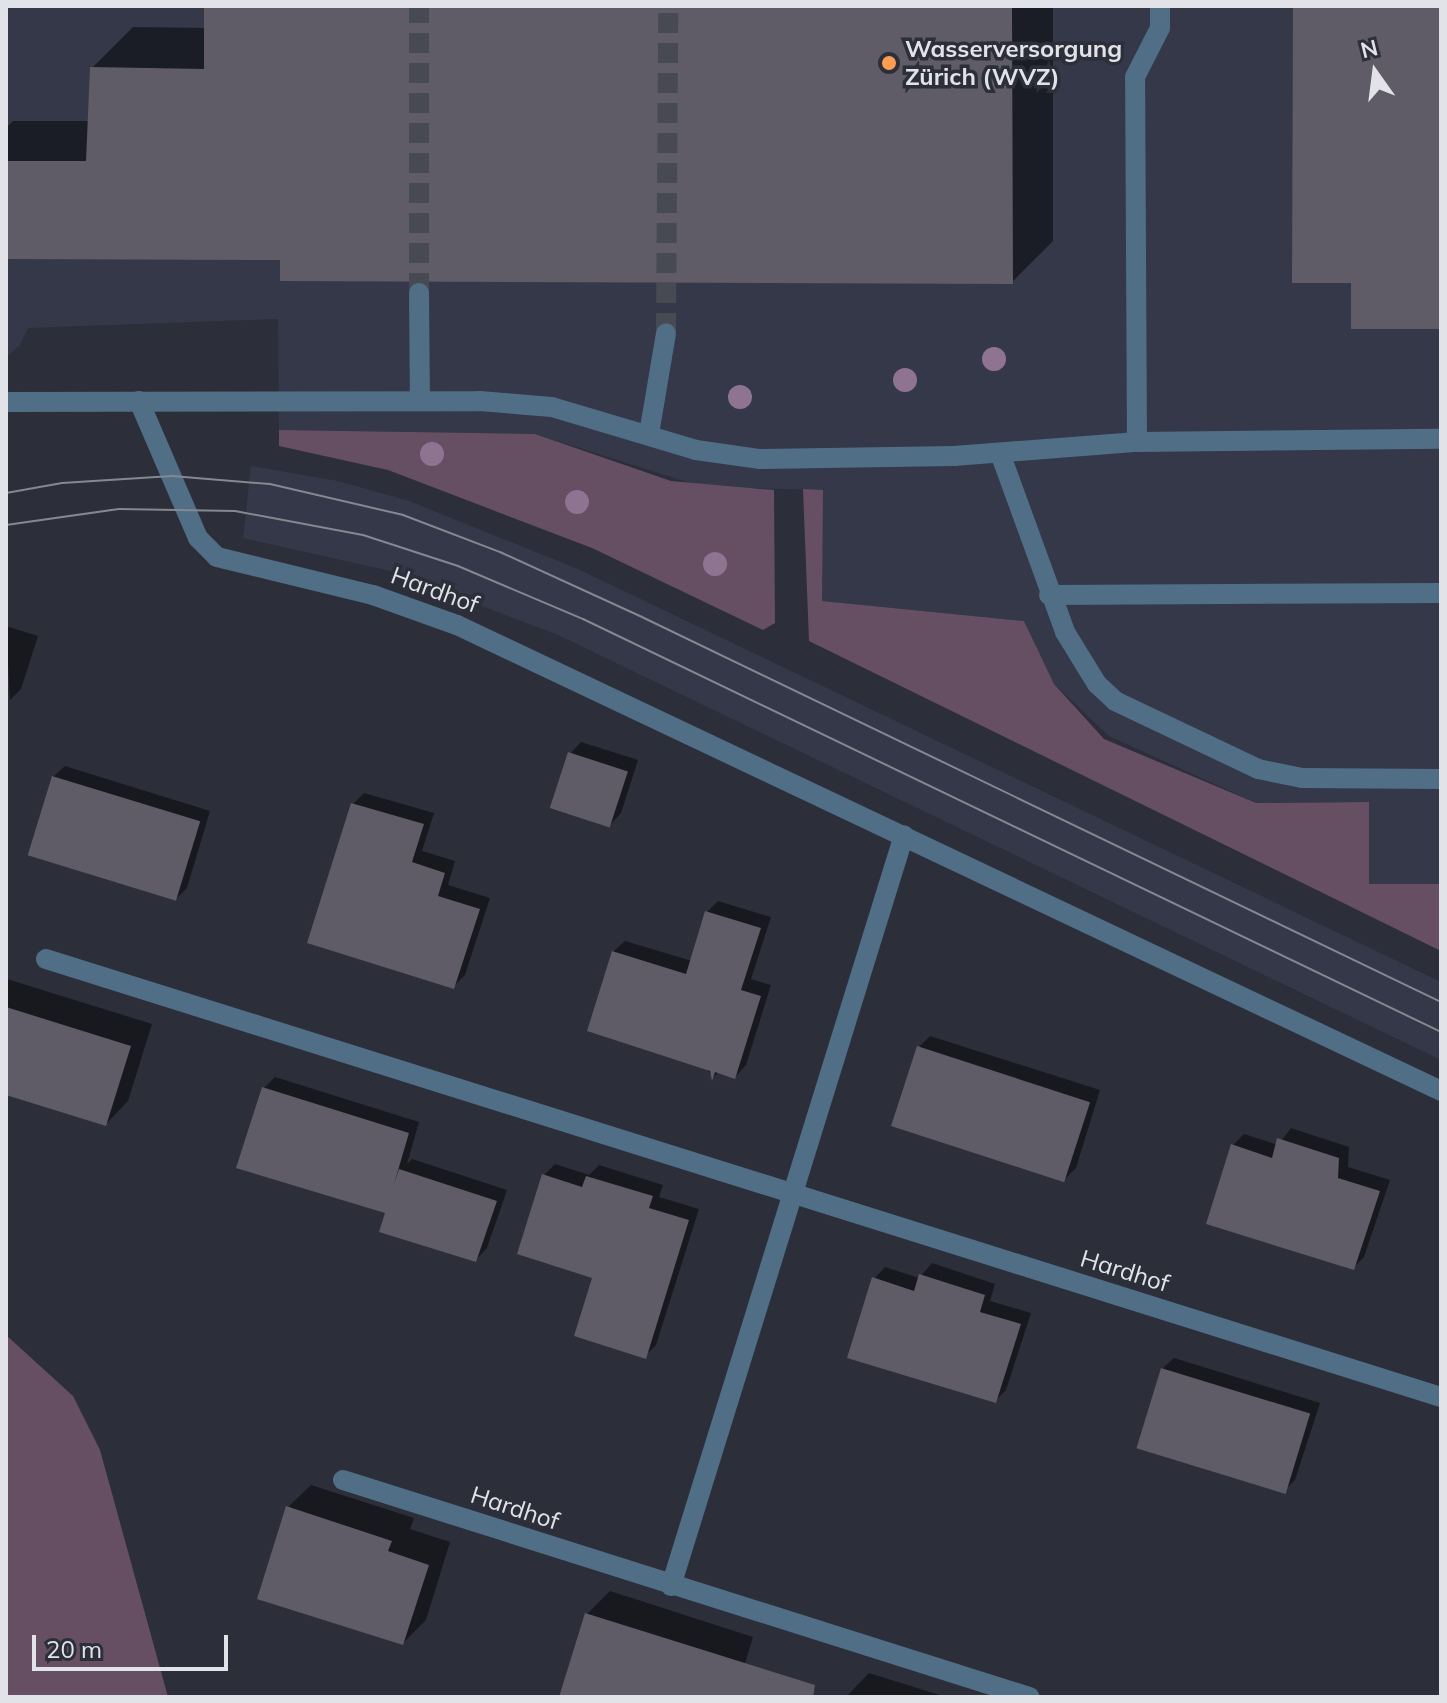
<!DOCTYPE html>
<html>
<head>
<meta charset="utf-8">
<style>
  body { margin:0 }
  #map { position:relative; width:1447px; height:1703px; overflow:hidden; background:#2c2f39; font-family:Mulish,sans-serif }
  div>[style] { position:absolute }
  .built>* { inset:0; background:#343848 }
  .green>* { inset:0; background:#664f63 }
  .shadow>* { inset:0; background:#0007 }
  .building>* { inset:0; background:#5f5b67; transform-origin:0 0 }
  .minor-tunnel>* { height:20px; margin-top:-10px; transform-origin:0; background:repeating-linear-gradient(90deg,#474a53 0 20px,transparent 0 30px) }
  .minor>* { height:20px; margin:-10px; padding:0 10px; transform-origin:10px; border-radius:10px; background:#506e86 }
  .tram>* { height:2px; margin:-1px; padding:0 1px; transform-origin:1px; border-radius:1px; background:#858890 }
  .trees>* { width:24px; height:24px; margin:-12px; border-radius:50%; background:#8f7492 }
  .dots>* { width:22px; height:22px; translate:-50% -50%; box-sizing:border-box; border:4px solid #2c2f39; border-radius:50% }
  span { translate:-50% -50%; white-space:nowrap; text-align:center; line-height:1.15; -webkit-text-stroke:7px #2c2f39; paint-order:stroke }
  .poi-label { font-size:24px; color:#e1e3e9; font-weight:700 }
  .left { translate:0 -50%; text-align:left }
  .street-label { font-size:24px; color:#e1e3e9 }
  .frame { position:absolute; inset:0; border:8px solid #e1e3e9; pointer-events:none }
  .north { position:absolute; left:1335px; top:32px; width:80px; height:80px; -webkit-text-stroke:6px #2c2f39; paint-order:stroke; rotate:346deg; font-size:22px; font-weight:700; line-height:32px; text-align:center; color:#e1e3e9 }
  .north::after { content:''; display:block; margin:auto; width:28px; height:36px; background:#e1e3e9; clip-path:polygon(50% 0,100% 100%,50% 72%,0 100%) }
  .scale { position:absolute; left:32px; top:1635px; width:196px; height:36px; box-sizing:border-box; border:4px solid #e1e3e9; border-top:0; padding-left:10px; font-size:24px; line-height:28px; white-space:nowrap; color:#e1e3e9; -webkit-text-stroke:6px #2c2f39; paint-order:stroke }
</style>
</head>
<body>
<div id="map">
  <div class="built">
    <div style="clip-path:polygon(6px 6px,1441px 6px,1441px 884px,1369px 884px,1369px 802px,1256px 803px,1109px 736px,1054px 684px,1024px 621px,821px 601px,822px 490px,703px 487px,535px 434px,279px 430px,278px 319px,28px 328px,20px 345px,6px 357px)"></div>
    <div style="clip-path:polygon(251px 466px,338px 481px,409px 501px,578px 569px,1441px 982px,1441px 1060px,558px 635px,390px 571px,243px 538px)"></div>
  </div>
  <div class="green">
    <div style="clip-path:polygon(279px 430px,535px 434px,671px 481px,774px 490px,775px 623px,763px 630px,592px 548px,388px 470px,279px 446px)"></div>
    <div style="clip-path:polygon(803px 489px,823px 490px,822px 601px,1024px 621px,1054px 684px,1104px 739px,1256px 803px,1369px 802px,1369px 884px,1441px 884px,1441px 951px,809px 641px)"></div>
    <div style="clip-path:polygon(6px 1335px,73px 1396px,100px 1450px,168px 1697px,6px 1697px)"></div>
  </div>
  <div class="shadow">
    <div style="clip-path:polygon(207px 6px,1053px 6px,1053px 241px,1012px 282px,282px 258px,6px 257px,6px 128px,13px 121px,90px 121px,92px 68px,133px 27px,206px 28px)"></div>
    <div style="clip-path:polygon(6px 626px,38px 636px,21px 689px,10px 700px)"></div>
    <div style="clip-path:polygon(581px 742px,638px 760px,621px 813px,610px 825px,570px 754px)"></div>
    <div style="clip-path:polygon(65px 766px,210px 811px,187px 888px,176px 899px,53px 777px)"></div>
    <div style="clip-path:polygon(364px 793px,434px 813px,422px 851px,455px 861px,448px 885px,490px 898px,465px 975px,453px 987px,352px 805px)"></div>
    <div style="clip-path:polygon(718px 901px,771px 917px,751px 979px,771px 985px,746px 1065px,735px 1077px,719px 1072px,713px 1077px,613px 952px,625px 941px,692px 961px,707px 912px)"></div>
    <div style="clip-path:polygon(7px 979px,152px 1024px,128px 1101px,106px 1124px,6px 1093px)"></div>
    <div style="clip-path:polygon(930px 1036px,1100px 1090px,1076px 1168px,1065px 1179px,919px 1047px)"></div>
    <div style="clip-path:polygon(275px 1077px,419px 1122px,407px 1164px,412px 1159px,507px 1190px,487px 1248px,476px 1260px,387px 1212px,264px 1088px)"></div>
    <div style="clip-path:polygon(1291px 1128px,1349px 1147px,1348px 1167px,1390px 1180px,1364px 1257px,1353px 1268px,1233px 1145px,1244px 1134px,1278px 1145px)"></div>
    <div style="clip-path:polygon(555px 1164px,589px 1175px,599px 1165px,663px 1185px,659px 1197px,699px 1209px,656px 1345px,645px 1356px,595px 1277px,544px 1175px)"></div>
    <div style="clip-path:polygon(932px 1263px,995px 1284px,990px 1301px,1031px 1313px,1006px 1390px,995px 1401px,874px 1279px,885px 1267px,919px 1278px)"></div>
    <div style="clip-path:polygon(1174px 1358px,1320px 1403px,1295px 1480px,1284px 1491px,1162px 1369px)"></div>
    <div style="clip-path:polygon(311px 1485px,414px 1518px,410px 1529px,450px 1542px,426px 1620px,403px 1643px,288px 1507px)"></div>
    <div style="clip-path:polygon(610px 1591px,753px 1637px,737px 1690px,759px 1697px,578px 1697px,587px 1614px)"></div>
    <div style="clip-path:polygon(869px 1673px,946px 1697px,846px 1697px)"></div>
  </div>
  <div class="building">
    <div style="clip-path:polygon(204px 6px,1012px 6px,1013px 284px,280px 281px,280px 260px,6px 259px,6px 161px,86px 161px,90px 67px,204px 69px)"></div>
    <div style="clip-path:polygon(1293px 6px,1441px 6px,1441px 329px,1351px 329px,1351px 283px,1292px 283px)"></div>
    <div style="left:568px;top:752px;width:63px;height:59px;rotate:18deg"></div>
    <div style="left:52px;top:776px;width:155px;height:83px;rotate:17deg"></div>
    <div style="clip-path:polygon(351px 803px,424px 824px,412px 862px,445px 873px,438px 896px,480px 909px,454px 989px,307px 943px)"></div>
    <div style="clip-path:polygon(705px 911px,761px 928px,741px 990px,761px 996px,735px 1079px,715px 1072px,712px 1081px,710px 1071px,587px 1031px,612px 951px,686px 974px)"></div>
    <div style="clip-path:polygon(6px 1007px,131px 1046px,106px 1126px,6px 1095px)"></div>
    <div style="left:917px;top:1046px;width:182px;height:84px;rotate:18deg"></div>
    <div style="clip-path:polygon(262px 1087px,409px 1133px,394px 1184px,399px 1169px,497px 1201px,476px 1262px,379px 1232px,385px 1213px,236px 1168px)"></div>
    <div style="clip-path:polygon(1277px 1138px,1339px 1158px,1338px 1178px,1380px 1191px,1354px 1270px,1206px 1224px,1231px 1144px,1272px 1158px)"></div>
    <div style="clip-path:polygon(542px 1174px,582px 1187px,586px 1176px,653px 1196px,649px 1208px,689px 1220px,646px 1359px,574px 1336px,592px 1278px,517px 1254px)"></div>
    <div style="clip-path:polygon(919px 1274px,985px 1295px,980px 1312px,1021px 1324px,996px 1403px,847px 1358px,872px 1277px,914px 1291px)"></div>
    <div style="left:1161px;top:1368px;width:156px;height:84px;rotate:17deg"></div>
    <div style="clip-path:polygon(286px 1506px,392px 1541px,388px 1551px,429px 1565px,403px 1645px,257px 1599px)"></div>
    <div style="clip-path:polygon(585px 1613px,815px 1685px,813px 1697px,559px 1697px)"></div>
  </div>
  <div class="minor-tunnel">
    <div style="left:419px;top:293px;width:287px;rotate:-90deg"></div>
    <div style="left:666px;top:333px;width:327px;rotate:-89.6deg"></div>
  </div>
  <div class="minor">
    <div style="left:419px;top:293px;width:107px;rotate:89.5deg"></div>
    <div style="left:139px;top:401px;width:149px;rotate:66.7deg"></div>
    <div style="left:198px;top:538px;width:27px;rotate:45deg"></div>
    <div style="left:217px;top:557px;width:161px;rotate:13.7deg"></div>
    <div style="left:373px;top:595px;width:89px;rotate:19.7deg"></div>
    <div style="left:457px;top:625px;width:1089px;rotate:25.34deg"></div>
    <div style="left:6px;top:402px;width:474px;rotate:-0.1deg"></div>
    <div style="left:480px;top:401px;width:72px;rotate:4.8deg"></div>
    <div style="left:552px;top:407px;width:150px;rotate:16.6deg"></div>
    <div style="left:696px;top:450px;width:65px;rotate:8deg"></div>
    <div style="left:760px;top:459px;width:194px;rotate:-0.9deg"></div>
    <div style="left:954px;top:456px;width:184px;rotate:-4.4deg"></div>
    <div style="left:1137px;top:442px;width:304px;rotate:-0.6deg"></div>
    <div style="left:649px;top:434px;width:102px;rotate:-80.4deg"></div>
    <div style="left:1137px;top:442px;width:365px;rotate:-90.3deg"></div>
    <div style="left:1135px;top:77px;width:55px;rotate:-63deg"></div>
    <div style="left:1160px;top:28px;width:22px;rotate:-90deg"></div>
    <div style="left:1000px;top:453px;width:190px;rotate:70deg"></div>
    <div style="left:1065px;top:632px;width:61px;rotate:58.4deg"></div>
    <div style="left:1097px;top:684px;width:25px;rotate:43deg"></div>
    <div style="left:1115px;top:701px;width:158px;rotate:25.4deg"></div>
    <div style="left:1258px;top:769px;width:45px;rotate:11.6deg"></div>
    <div style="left:1302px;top:778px;width:139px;rotate:0.4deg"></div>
    <div style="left:1049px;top:595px;width:392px;rotate:-0.3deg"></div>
    <div style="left:46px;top:959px;width:1462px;rotate:17.43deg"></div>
    <div style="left:343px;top:1480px;width:720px;rotate:17.55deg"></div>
    <div style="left:671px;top:1586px;width:786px;rotate:-72.76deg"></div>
  </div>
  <div class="tram">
    <div style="left:6px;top:493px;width:57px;rotate:-10.1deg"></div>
    <div style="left:62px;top:483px;width:110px;rotate:-3.6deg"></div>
    <div style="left:172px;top:476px;width:98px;rotate:4.7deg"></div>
    <div style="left:270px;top:484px;width:137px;rotate:13.1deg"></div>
    <div style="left:403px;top:515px;width:104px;rotate:20.9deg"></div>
    <div style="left:500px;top:552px;width:158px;rotate:24.6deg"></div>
    <div style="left:644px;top:618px;width:885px;rotate:25.73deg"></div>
    <div style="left:6px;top:525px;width:114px;rotate:-8.1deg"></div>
    <div style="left:119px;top:509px;width:116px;rotate:1deg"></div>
    <div style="left:235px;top:511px;width:130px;rotate:10.6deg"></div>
    <div style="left:363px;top:535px;width:100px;rotate:18.1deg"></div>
    <div style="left:458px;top:566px;width:136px;rotate:23deg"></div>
    <div style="left:583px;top:619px;width:952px;rotate:25.7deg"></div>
  </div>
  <div class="trees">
    <div style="left:994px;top:359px"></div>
    <div style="left:905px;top:380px"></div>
    <div style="left:740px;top:397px"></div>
    <div style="left:432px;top:454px"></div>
    <div style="left:577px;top:502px"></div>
    <div style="left:715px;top:564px"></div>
  </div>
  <div class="dots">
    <div style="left:889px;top:63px;background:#fd9d54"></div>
  </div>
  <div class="poi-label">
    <span class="left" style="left:905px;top:63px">Wasserversorgung<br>Zürich (WVZ)</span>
  </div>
  <div class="street-label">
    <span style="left:435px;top:590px;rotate:20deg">Hardhof</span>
    <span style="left:1125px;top:1271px;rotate:17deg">Hardhof</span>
    <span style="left:515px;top:1508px;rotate:18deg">Hardhof</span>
  </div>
  <div class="frame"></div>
  <div class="north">N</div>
  <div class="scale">20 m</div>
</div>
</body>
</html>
